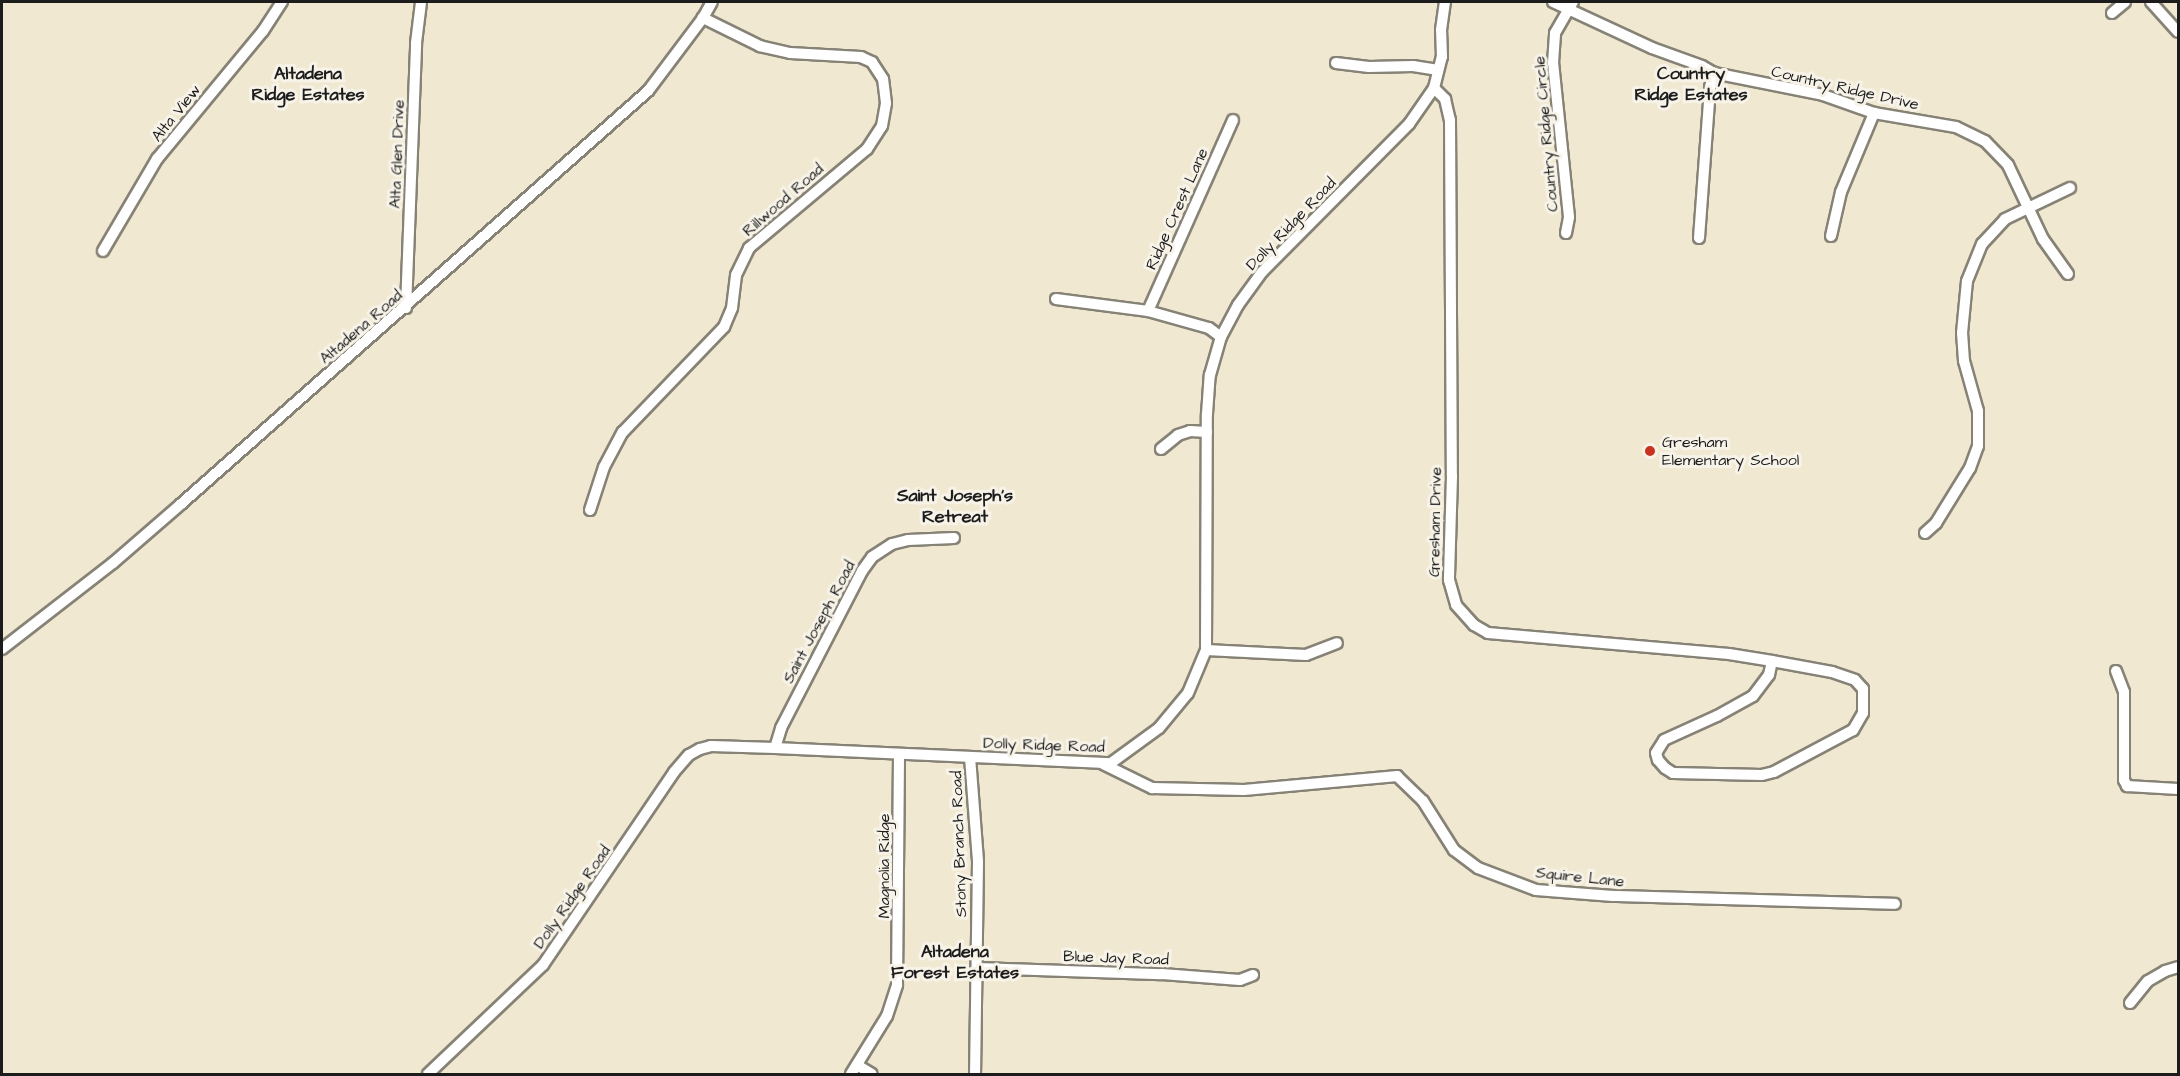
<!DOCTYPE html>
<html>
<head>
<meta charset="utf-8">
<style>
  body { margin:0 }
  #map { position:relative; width:2180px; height:1076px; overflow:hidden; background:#f0e8d0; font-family:"Architects Daughter",sans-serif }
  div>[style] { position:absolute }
  .roads { filter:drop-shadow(2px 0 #868276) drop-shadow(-2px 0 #868276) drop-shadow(0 2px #868276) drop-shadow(0 -2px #868276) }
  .minor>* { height:10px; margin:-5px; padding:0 5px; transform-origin:5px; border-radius:5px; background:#fff }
  .dots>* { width:16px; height:16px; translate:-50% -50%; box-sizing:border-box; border:3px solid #f7f3e8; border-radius:50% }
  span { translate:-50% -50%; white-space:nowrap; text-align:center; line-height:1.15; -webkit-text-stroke:6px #f7f3e8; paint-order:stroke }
  .street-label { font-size:16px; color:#1c1c1c }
  .poi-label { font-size:16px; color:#1c1c1c }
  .left { translate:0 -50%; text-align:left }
  .neighbourhood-label { font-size:18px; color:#1c1c1c; font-weight:700 }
  .frame { position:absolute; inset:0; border:3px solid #1c1c1c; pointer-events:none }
</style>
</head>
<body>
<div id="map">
  <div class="roads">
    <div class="minor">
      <div style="left:1553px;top:2px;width:109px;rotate:24.9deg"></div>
      <div style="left:1652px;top:48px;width:53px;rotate:19.8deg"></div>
      <div style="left:1702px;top:66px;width:14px;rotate:30deg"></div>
      <div style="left:1714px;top:73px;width:111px;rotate:11.4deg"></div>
      <div style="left:1823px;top:95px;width:54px;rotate:19.4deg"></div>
      <div style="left:1874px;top:113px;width:83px;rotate:9.7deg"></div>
      <div style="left:1956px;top:127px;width:32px;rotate:26deg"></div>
      <div style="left:1985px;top:141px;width:33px;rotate:46deg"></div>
      <div style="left:2008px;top:165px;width:82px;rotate:64.7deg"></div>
      <div style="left:2043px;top:239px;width:43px;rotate:54.5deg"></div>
      <div style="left:2151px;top:2px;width:40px;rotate:48deg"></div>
      <div style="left:2112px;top:13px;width:17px;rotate:-40deg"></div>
      <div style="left:1336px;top:63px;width:33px;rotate:7deg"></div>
      <div style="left:1369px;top:67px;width:44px;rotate:-1.3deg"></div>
      <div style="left:1413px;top:66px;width:24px;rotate:9deg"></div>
      <div style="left:1434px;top:88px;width:16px;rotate:45deg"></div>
      <div style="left:1445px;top:99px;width:22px;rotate:77deg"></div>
      <div style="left:1450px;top:120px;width:356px;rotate:89.7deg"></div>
      <div style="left:1452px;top:476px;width:104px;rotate:91.7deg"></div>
      <div style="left:1449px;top:580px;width:26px;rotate:74deg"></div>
      <div style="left:1456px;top:605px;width:27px;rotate:48deg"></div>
      <div style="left:1474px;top:625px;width:16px;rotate:30deg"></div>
      <div style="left:1488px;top:633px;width:242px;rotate:5deg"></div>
      <div style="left:1729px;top:654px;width:44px;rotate:9.2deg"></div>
      <div style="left:1772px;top:661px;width:61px;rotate:10.4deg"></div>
      <div style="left:1832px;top:672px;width:24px;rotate:19deg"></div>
      <div style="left:1855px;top:680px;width:12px;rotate:48deg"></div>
      <div style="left:1863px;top:689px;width:24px;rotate:90deg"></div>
      <div style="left:1863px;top:713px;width:20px;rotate:120deg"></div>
      <div style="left:1853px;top:730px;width:89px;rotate:152deg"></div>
      <div style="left:1774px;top:772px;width:12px;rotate:166deg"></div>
      <div style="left:1762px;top:775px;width:89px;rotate:-178.7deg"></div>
      <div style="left:1673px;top:773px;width:9px;rotate:-148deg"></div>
      <div style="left:1665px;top:768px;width:11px;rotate:-131deg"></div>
      <div style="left:1658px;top:760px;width:7px;rotate:-106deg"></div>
      <div style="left:1656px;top:753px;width:15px;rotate:-58deg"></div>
      <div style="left:1664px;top:740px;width:58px;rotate:-24.4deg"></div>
      <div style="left:1717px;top:716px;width:41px;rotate:-29.1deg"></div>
      <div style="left:1753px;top:696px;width:26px;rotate:-53deg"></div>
      <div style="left:1769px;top:675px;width:14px;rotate:-78deg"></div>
      <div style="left:1566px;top:233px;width:16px;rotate:-79deg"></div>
      <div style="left:1569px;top:217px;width:155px;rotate:-95.9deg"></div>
      <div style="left:1553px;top:63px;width:30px;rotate:-86deg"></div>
      <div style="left:1555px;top:33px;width:36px;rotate:-60deg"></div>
      <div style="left:1831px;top:236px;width:45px;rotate:-77.2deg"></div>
      <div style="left:1841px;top:192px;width:86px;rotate:-67.3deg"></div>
      <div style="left:1699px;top:238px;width:151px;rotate:-85.8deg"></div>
      <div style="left:1710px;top:87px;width:15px;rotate:-74deg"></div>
      <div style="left:103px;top:251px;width:107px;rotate:-59.6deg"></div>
      <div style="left:157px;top:159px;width:166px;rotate:-50.4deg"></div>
      <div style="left:263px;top:31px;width:35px;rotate:-57deg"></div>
      <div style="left:1056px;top:299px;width:93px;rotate:7.4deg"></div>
      <div style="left:1148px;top:311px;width:63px;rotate:15.6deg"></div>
      <div style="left:1209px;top:328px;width:15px;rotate:37deg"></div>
      <div style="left:406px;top:308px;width:265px;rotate:-87.8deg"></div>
      <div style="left:416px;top:43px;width:41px;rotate:-83deg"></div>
      <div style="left:1148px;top:311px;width:209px;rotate:-66deg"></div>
      <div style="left:1161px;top:449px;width:22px;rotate:-39deg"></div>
      <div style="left:1178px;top:435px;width:13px;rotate:-18deg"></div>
      <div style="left:1190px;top:431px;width:17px;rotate:3deg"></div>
      <div style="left:590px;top:510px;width:45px;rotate:-72deg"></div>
      <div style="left:604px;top:467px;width:40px;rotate:-62deg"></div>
      <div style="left:623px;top:432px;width:146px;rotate:-46.1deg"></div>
      <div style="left:724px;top:327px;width:21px;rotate:-67deg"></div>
      <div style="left:732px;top:308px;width:33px;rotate:-83deg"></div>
      <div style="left:736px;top:275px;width:30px;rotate:-64deg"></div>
      <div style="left:749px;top:248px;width:154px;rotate:-40deg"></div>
      <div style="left:867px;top:149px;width:27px;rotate:-57deg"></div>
      <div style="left:882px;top:126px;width:23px;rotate:-80deg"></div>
      <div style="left:886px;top:103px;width:24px;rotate:-97deg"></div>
      <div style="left:883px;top:79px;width:20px;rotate:-123deg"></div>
      <div style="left:872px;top:62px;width:12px;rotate:-156deg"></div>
      <div style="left:861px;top:57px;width:71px;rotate:-176.8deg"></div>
      <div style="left:790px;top:53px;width:31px;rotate:-167deg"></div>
      <div style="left:760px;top:46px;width:64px;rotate:-153.8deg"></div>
      <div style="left:1925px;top:533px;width:15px;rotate:-42deg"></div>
      <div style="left:1936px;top:523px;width:65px;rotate:-58.3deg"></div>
      <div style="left:1970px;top:468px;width:23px;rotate:-70deg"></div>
      <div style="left:1978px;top:446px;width:35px;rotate:-90deg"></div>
      <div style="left:1978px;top:411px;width:52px;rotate:-105.6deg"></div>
      <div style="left:1964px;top:361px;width:28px;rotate:-94deg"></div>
      <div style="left:1962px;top:333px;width:52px;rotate:-84.5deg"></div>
      <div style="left:1967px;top:281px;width:40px;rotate:-68deg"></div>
      <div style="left:1982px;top:244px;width:34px;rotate:-47deg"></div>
      <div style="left:2005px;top:219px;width:72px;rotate:-25.5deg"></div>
      <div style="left:2px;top:649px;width:140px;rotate:-37.8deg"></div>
      <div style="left:113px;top:563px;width:90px;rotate:-40.9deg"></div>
      <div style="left:181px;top:504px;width:623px;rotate:-41.49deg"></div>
      <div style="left:648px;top:91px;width:91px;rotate:-53deg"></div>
      <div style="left:703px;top:18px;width:18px;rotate:-61deg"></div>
      <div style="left:1206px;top:650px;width:100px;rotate:2.9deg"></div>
      <div style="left:1306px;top:655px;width:33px;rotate:-21deg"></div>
      <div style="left:2116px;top:671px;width:22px;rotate:69deg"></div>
      <div style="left:2124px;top:692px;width:88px;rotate:90deg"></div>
      <div style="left:2124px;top:780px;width:7px;rotate:63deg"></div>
      <div style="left:2127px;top:786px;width:51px;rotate:3.4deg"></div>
      <div style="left:775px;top:748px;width:21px;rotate:-73deg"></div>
      <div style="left:781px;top:728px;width:177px;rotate:-62.7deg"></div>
      <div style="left:862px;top:571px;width:17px;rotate:-54deg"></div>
      <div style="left:872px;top:557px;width:24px;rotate:-33deg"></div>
      <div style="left:892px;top:544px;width:16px;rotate:-14deg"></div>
      <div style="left:908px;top:540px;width:46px;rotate:-2.5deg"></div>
      <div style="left:970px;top:757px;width:105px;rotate:85.6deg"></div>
      <div style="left:978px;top:862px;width:212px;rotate:90.8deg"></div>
      <div style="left:1103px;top:764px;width:55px;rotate:26.1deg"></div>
      <div style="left:1152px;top:788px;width:92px;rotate:1.2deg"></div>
      <div style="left:1244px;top:790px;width:154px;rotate:-5.2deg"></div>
      <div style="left:1397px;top:776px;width:36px;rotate:44deg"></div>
      <div style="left:1423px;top:801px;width:58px;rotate:57.7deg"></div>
      <div style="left:1454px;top:850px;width:30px;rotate:37deg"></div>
      <div style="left:1478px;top:868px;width:62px;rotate:20.8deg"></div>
      <div style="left:1536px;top:890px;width:77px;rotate:4.5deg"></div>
      <div style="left:1613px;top:896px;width:282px;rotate:1.6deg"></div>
      <div style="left:977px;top:968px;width:185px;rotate:1.9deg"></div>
      <div style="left:1162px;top:974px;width:78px;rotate:4.4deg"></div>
      <div style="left:1240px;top:980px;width:14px;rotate:-21deg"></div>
      <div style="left:2130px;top:1003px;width:28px;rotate:-51deg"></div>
      <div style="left:2148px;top:981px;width:20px;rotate:-30deg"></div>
      <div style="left:2165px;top:971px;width:14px;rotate:-17deg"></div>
      <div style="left:857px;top:1065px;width:17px;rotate:31deg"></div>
      <div style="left:428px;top:1074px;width:158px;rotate:-43.5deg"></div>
      <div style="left:543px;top:965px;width:233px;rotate:-55.8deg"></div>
      <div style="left:674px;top:772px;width:23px;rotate:-49deg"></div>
      <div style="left:689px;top:755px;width:13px;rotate:-29deg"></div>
      <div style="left:700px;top:749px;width:11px;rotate:-15deg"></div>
      <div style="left:711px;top:746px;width:64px;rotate:1.8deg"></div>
      <div style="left:775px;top:748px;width:336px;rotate:2.6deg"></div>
      <div style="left:1111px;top:763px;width:59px;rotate:-36.1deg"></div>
      <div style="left:1159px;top:728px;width:45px;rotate:-50.4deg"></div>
      <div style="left:1188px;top:693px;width:47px;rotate:-67.3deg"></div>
      <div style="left:1206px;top:650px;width:236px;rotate:-89.8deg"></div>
      <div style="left:1207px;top:414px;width:39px;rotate:-86deg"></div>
      <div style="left:1210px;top:375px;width:40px;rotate:-74deg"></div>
      <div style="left:1221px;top:337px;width:36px;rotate:-62deg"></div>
      <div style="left:1238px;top:305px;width:41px;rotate:-54deg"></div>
      <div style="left:1262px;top:272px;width:209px;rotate:-45.2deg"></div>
      <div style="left:1409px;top:124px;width:44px;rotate:-55.2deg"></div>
      <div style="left:1434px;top:88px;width:32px;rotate:-76deg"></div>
      <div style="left:1442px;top:57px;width:27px;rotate:-92deg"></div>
      <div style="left:1441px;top:30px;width:28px;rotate:-82deg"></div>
      <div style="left:851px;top:1074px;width:68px;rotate:-58.2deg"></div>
      <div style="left:887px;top:1016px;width:33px;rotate:-72deg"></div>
      <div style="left:897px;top:985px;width:231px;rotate:-89.5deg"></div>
    </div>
  </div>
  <div class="dots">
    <div style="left:1650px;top:451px;background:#c8321e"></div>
  </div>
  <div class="street-label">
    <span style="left:1845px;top:88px;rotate:13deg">Country Ridge Drive</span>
    <span style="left:176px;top:113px;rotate:-51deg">Alta View</span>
    <span style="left:1546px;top:134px;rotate:-95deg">Country Ridge Circle</span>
    <span style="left:397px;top:154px;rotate:-88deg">Alta Glen Drive</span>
    <span style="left:783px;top:200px;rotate:-41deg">Rillwood Road</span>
    <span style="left:1177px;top:209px;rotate:-66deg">Ridge Crest Lane</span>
    <span style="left:1291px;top:224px;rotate:-46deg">Dolly Ridge Road</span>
    <span style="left:361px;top:327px;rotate:-41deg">Altadena Road</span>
    <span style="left:1435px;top:522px;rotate:-89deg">Gresham Drive</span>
    <span style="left:819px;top:622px;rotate:-62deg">Saint Joseph Road</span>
    <span style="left:1044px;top:745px;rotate:2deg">Dolly Ridge Road</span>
    <span style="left:959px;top:844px;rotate:-92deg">Stony Branch Road</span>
    <span style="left:884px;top:866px;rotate:-90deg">Magnolia Ridge</span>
    <span style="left:1580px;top:877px;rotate:6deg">Squire Lane</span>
    <span style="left:572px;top:897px;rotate:-55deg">Dolly Ridge Road</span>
    <span style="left:1116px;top:958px;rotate:2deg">Blue Jay Road</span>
  </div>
  <div class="poi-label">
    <span class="left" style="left:1662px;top:451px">Gresham<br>Elementary School</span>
  </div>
  <div class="neighbourhood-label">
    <span style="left:308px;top:85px">Altadena<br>Ridge Estates</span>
    <span style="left:1691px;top:85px">Country<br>Ridge Estates</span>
    <span style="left:955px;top:507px">Saint Joseph's<br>Retreat</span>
    <span style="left:955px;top:963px">Altadena<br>Forest Estates</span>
  </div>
  <div class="frame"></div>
</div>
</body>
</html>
